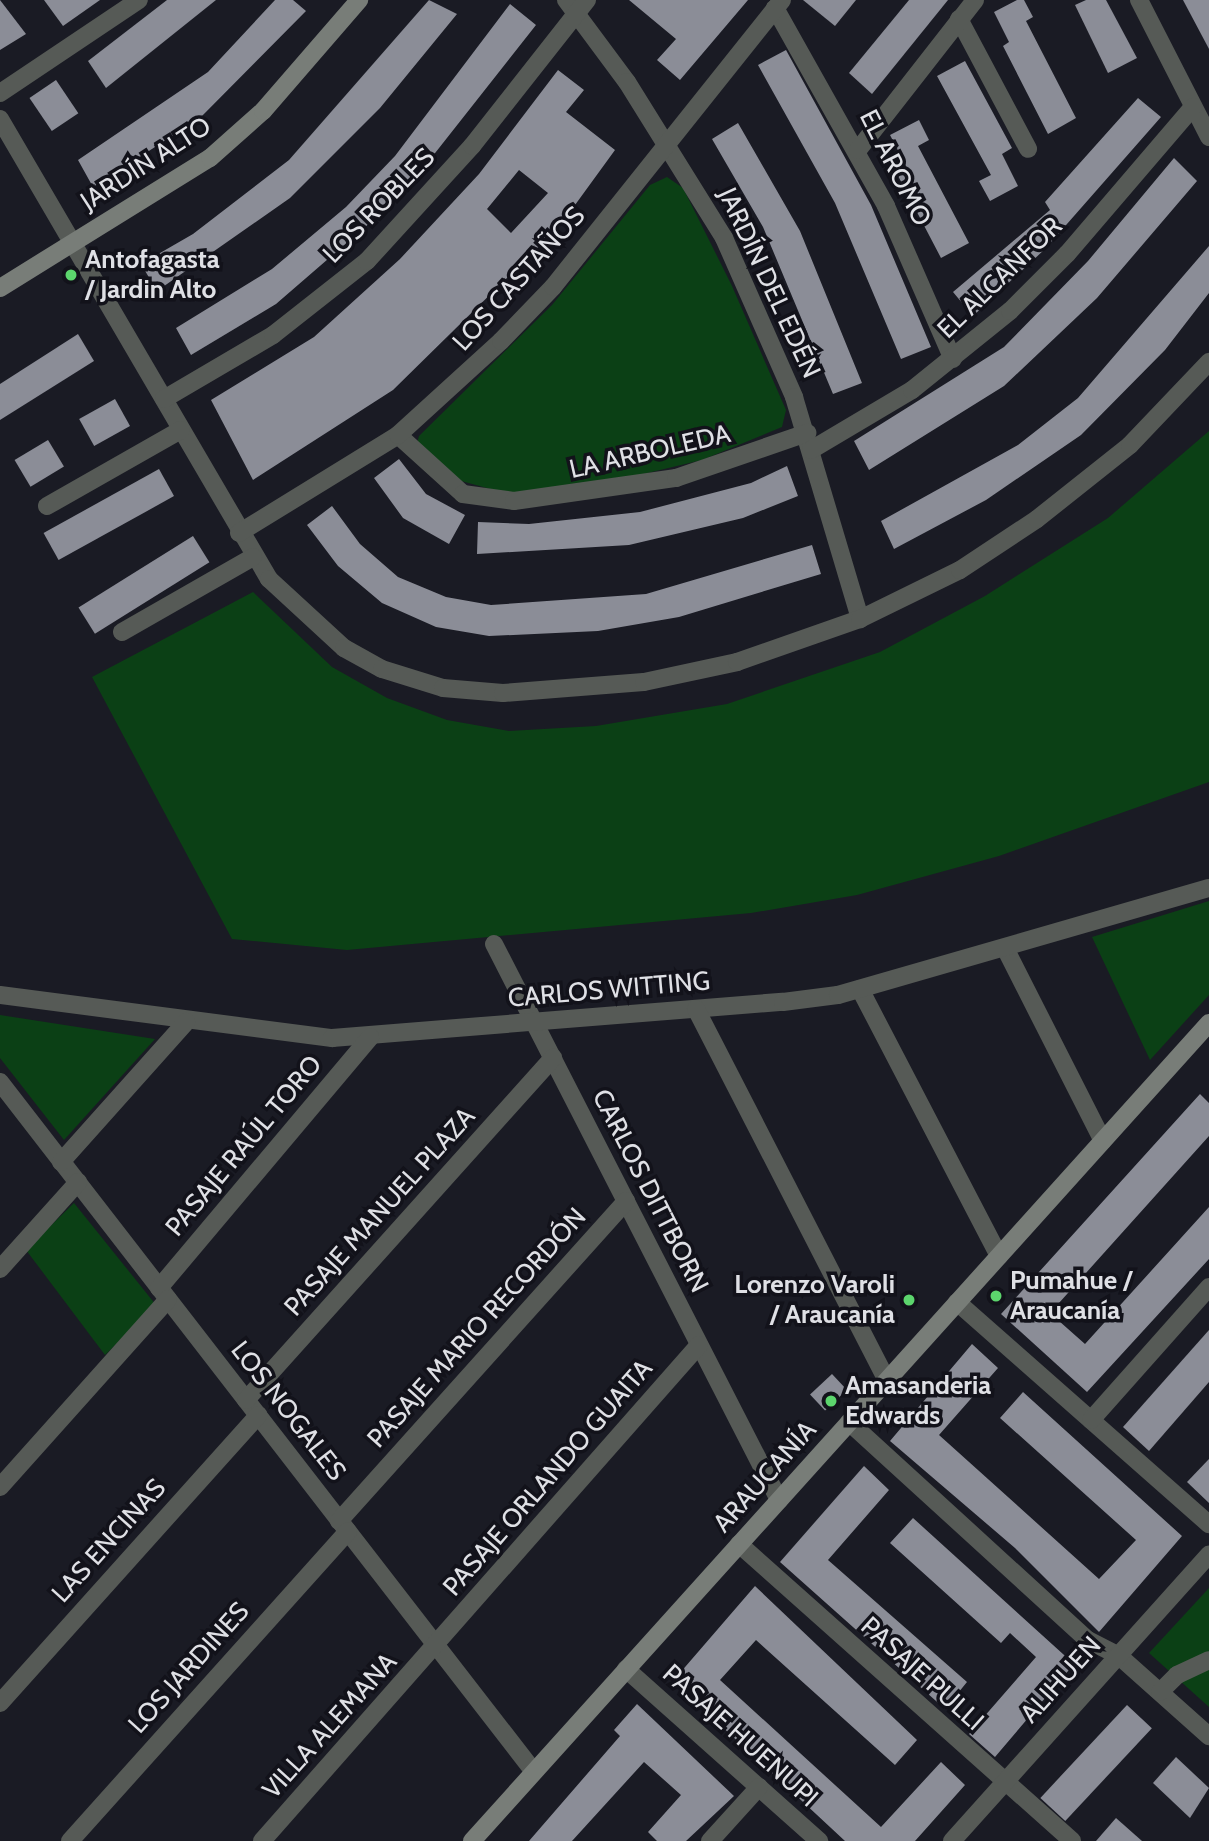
<!DOCTYPE html>
<html>
<head>
<meta charset="utf-8">
<style>
  body { margin:0 }
  #map { position:relative; width:1209px; height:1841px; overflow:hidden; background:#1a1b24; font-family:Cabin,sans-serif }
  div>[style] { position:absolute }
  .green>* { inset:0; background:#0b4015 }
  .building>* { inset:0; background:#8b8d97; transform-origin:0 0 }
  .street>* { height:18px; margin:-9px; padding:0 9px; transform-origin:9px; border-radius:9px; background:#565a56 }
  .secondary>* { height:18px; margin:-9px; padding:0 9px; transform-origin:9px; border-radius:9px; background:#787d78 }
  .dots>* { width:19px; height:19px; translate:-50% -50%; box-sizing:border-box; border:4px solid #12121a; border-radius:50% }
  span { translate:-50% -50%; white-space:nowrap; text-align:center; line-height:1.15; -webkit-text-stroke:7px #12121a; paint-order:stroke }
  .street-label { font-size:26px; color:#dfe0e5 }
  .poi-label { font-size:26px; color:#dfe0e5; font-weight:700 }
  .left { translate:0 -50%; text-align:left }
  .right { translate:-100% -50%; text-align:right }
</style>
</head>
<body>
<div id="map">
  <div class="green">
    <div style="clip-path:polygon(667px 177px,683px 188px,732px 286px,786px 410px,782px 427px,702px 460px,597px 485px,505px 493px,454px 479px,417px 443px,419px 436px,552px 305px,650px 185px)"></div>
    <div style="clip-path:polygon(1209px 431px,1209px 782px,999px 856px,857px 895px,751px 913px,347px 950px,232px 939px,92px 677px,253px 592px,332px 667px,387px 698px,447px 720px,509px 731px,596px 726px,727px 704px,880px 652px,985px 596px,1108px 518px)"></div>
    <div style="clip-path:polygon(1209px 901px,1209px 995px,1150px 1060px,1092px 937px)"></div>
    <div style="clip-path:polygon(0 1015px,155px 1039px,64px 1140px,0 1058px)"></div>
    <div style="clip-path:polygon(74px 1203px,156px 1305px,105px 1355px,26px 1250px)"></div>
    <div style="clip-path:polygon(1209px 1588px,1209px 1707px,1149px 1653px)"></div>
  </div>
  <div class="building">
    <div style="clip-path:polygon(0 0,26px 34px,0 50px)"></div>
    <div style="clip-path:polygon(44px 0,100px 0,63px 26px)"></div>
    <div style="clip-path:polygon(167px 0,216px 0,106px 88px,88px 61px)"></div>
    <div style="clip-path:polygon(275px 0,293px 0,306px 11px,200px 118px,93px 187px,78px 160px,208px 72px)"></div>
    <div style="clip-path:polygon(429px 0,457px 14px,380px 108px,290px 198px,157px 291px,141px 264px,193px 234px,289px 160px)"></div>
    <div style="clip-path:polygon(629px 0,748px 0,680px 80px,657px 60px,676px 39px)"></div>
    <div style="clip-path:polygon(803px 0,856px 0,835px 26px)"></div>
    <div style="clip-path:polygon(909px 0,948px 0,872px 94px,849px 73px)"></div>
    <div style="clip-path:polygon(1017px 0,1024px 0,1033px 17px,1026px 21px,1076px 118px,1048px 134px,1003px 46px,1009px 42px,994px 12px)"></div>
    <div style="clip-path:polygon(1086px 0,1106px 0,1137px 58px,1108px 73px,1075px 5px)"></div>
    <div style="clip-path:polygon(1183px 0,1209px 0,1209px 49px)"></div>
    <div style="clip-path:polygon(510px 4px,536px 25px,402px 195px,276px 304px,191px 355px,176px 328px,272px 269px,346px 207px,395px 156px)"></div>
    <div style="clip-path:polygon(786px 50px,871px 205px,931px 347px,901px 359px,835px 203px,758px 65px)"></div>
    <div style="clip-path:polygon(965px 61px,1012px 148px,1002px 154px,1018px 186px,990px 201px,979px 181px,991px 175px,937px 76px)"></div>
    <div style="clip-path:polygon(evenodd,558px 70px,584px 90px,566px 112px,615px 150px,559px 227px,393px 390px,253px 480px,211px 400px,314px 337px,400px 259px,479px 174px,558px 70px,519px 170px,548px 193px,511px 233px,487px 209px,519px 170px)"></div>
    <div style="left:56px;top:80px;width:40px;height:32px;rotate:56deg"></div>
    <div style="clip-path:polygon(1138px 98px,1161px 117px,1045px 249px,973px 316px,953px 292px,1050px 210px,1045px 202px)"></div>
    <div style="clip-path:polygon(919px 120px,929px 140px,918px 146px,969px 243px,941px 258px,896px 172px,906px 166px,890px 135px)"></div>
    <div style="clip-path:polygon(738px 123px,800px 231px,862px 383px,833px 394px,763px 227px,712px 139px)"></div>
    <div style="clip-path:polygon(1174px 158px,1197px 181px,1097px 298px,1004px 386px,869px 470px,854px 441px,1004px 347px,1088px 261px)"></div>
    <div style="clip-path:polygon(1209px 246px,1209px 293px,1165px 350px,1081px 435px,986px 500px,894px 549px,881px 521px,1018px 445px,1078px 398px)"></div>
    <div style="clip-path:polygon(78px 334px,94px 361px,0 420px,0 384px)"></div>
    <div style="left:115px;top:399px;width:31px;height:41px;rotate:61deg"></div>
    <div style="left:48px;top:440px;width:31px;height:39px;rotate:59deg"></div>
    <div style="clip-path:polygon(399px 459px,426px 494px,465px 515px,449px 544px,403px 518px,374px 478px)"></div>
    <div style="clip-path:polygon(787px 466px,798px 496px,743px 518px,629px 545px,477px 554px,478px 522px,529px 524px,640px 512px,751px 483px)"></div>
    <div style="left:159px;top:469px;width:31px;height:132px;rotate:61deg"></div>
    <div style="clip-path:polygon(332px 506px,360px 544px,398px 577px,446px 597px,491px 605px,646px 594px,812px 545px,821px 574px,679px 617px,598px 631px,489px 636px,436px 627px,382px 603px,338px 566px,307px 525px)"></div>
    <div style="left:193px;top:536px;width:31px;height:135px;rotate:58deg"></div>
    <div style="clip-path:polygon(1200px 1094px,1209px 1103px,1209px 1136px,1050px 1313px,1085px 1344px,1209px 1207px,1209px 1259px,1087px 1392px,1001px 1314px)"></div>
    <div style="clip-path:polygon(1209px 1330px,1209px 1382px,1149px 1451px,1123px 1427px)"></div>
    <div style="clip-path:polygon(972px 1344px,998px 1368px,939px 1435px,1099px 1579px,1136px 1540px,1000px 1418px,1023px 1392px,1182px 1536px,1099px 1632px,1015px 1548px,890px 1441px)"></div>
    <div style="left:832px;top:1374px;width:22px;height:30px;rotate:47deg"></div>
    <div style="clip-path:polygon(1209px 1459px,1209px 1503px,1187px 1482px)"></div>
    <div style="clip-path:polygon(864px 1466px,889px 1490px,828px 1560px,967px 1682px,945px 1709px,780px 1562px)"></div>
    <div style="clip-path:polygon(913px 1518px,1074px 1664px,995px 1757px,969px 1734px,1036px 1657px,1010px 1633px,1001px 1643px,890px 1543px)"></div>
    <div style="clip-path:polygon(755px 1586px,917px 1740px,895px 1765px,756px 1640px,720px 1680px,881px 1827px,941px 1762px,965px 1785px,915px 1841px,845px 1841px,673px 1681px)"></div>
    <div style="clip-path:polygon(637px 1704px,734px 1796px,686px 1841px,657px 1841px,648px 1832px,681px 1795px,644px 1762px,572px 1841px,529px 1841px,620px 1736px,614px 1730px)"></div>
    <div style="left:1127px;top:1705px;width:34px;height:127px;rotate:43deg"></div>
    <div style="clip-path:polygon(1176px 1757px,1209px 1788px,1190px 1818px,1153px 1783px)"></div>
    <div style="clip-path:polygon(1116px 1818px,1142px 1841px,1096px 1841px)"></div>
  </div>
  <div class="street">
    <div style="left:566px;top:0;width:102px;rotate:53.4deg"></div>
    <div style="left:627px;top:82px;width:184px;rotate:58.1deg"></div>
    <div style="left:724px;top:238px;width:174px;rotate:66.2deg"></div>
    <div style="left:794px;top:397px;width:232px;rotate:73.4deg"></div>
    <div style="left:1139px;top:0;width:154px;rotate:62.9deg"></div>
    <div style="left:775px;top:8px;width:227px;rotate:60.7deg"></div>
    <div style="left:886px;top:206px;width:167px;rotate:66.4deg"></div>
    <div style="left:959px;top:19px;width:147px;rotate:62deg"></div>
    <div style="left:0;top:93px;width:167px;rotate:-33.8deg"></div>
    <div style="left:0;top:119px;width:533px;rotate:59.68deg"></div>
    <div style="left:269px;top:579px;width:102px;rotate:42.6deg"></div>
    <div style="left:344px;top:648px;width:43px;rotate:28.9deg"></div>
    <div style="left:382px;top:669px;width:64px;rotate:17.3deg"></div>
    <div style="left:443px;top:688px;width:60px;rotate:4.8deg"></div>
    <div style="left:503px;top:693px;width:141px;rotate:-4.5deg"></div>
    <div style="left:644px;top:682px;width:95px;rotate:-12.1deg"></div>
    <div style="left:737px;top:662px;width:130px;rotate:-19.3deg"></div>
    <div style="left:860px;top:619px;width:111px;rotate:-26.1deg"></div>
    <div style="left:960px;top:570px;width:92px;rotate:-33.5deg"></div>
    <div style="left:1037px;top:519px;width:119px;rotate:-38.5deg"></div>
    <div style="left:1130px;top:445px;width:115px;rotate:-46.4deg"></div>
    <div style="left:858px;top:150px;width:190px;rotate:-52deg"></div>
    <div style="left:164px;top:399px;width:126px;rotate:-30.4deg"></div>
    <div style="left:273px;top:335px;width:120px;rotate:-38.2deg"></div>
    <div style="left:367px;top:261px;width:156px;rotate:-47.6deg"></div>
    <div style="left:472px;top:146px;width:186px;rotate:-51.8deg"></div>
    <div style="left:398px;top:435px;width:88px;rotate:42.2deg"></div>
    <div style="left:463px;top:494px;width:51px;rotate:7.8deg"></div>
    <div style="left:514px;top:501px;width:164px;rotate:-8.1deg"></div>
    <div style="left:676px;top:478px;width:139px;rotate:-19deg"></div>
    <div style="left:811px;top:450px;width:117px;rotate:-30.7deg"></div>
    <div style="left:912px;top:390px;width:126px;rotate:-38.9deg"></div>
    <div style="left:1010px;top:311px;width:81px;rotate:-45deg"></div>
    <div style="left:1067px;top:254px;width:194px;rotate:-49.4deg"></div>
    <div style="left:47px;top:506px;width:154px;rotate:-29.6deg"></div>
    <div style="left:239px;top:533px;width:187px;rotate:-31.6deg"></div>
    <div style="left:398px;top:435px;width:139px;rotate:-42.4deg"></div>
    <div style="left:501px;top:341px;width:75px;rotate:-46.1deg"></div>
    <div style="left:553px;top:287px;width:367px;rotate:-51.4deg"></div>
    <div style="left:122px;top:632px;width:151px;rotate:-29.8deg"></div>
    <div style="left:494px;top:944px;width:625px;rotate:62.86deg"></div>
    <div style="left:1005px;top:948px;width:216px;rotate:63.1deg"></div>
    <div style="left:860px;top:989px;width:301px;rotate:62.5deg"></div>
    <div style="left:0;top:995px;width:335px;rotate:7.4deg"></div>
    <div style="left:332px;top:1038px;width:452px;rotate:-4.6deg"></div>
    <div style="left:783px;top:1002px;width:55px;rotate:-7.3deg"></div>
    <div style="left:838px;top:995px;width:386px;rotate:-16.1deg"></div>
    <div style="left:696px;top:1009px;width:417px;rotate:62.8deg"></div>
    <div style="left:0;top:1082px;width:872px;rotate:52.26deg"></div>
    <div style="left:61px;top:1162px;width:188px;rotate:-48.2deg"></div>
    <div style="left:0;top:1269px;width:117px;rotate:-48.1deg"></div>
    <div style="left:159px;top:1288px;width:328px;rotate:-49.9deg"></div>
    <div style="left:957px;top:1302px;width:336px;rotate:41.4deg"></div>
    <div style="left:246px;top:1400px;width:460px;rotate:-48.1deg"></div>
    <div style="left:1091px;top:1420px;width:178px;rotate:-48.4deg"></div>
    <div style="left:849px;top:1422px;width:323px;rotate:42.4deg"></div>
    <div style="left:1088px;top:1640px;width:34px;rotate:27deg"></div>
    <div style="left:1118px;top:1655px;width:122px;rotate:41.7deg"></div>
    <div style="left:0;top:1487px;width:252px;rotate:-48.2deg"></div>
    <div style="left:339px;top:1521px;width:430px;rotate:-48.1deg"></div>
    <div style="left:739px;top:1544px;width:446px;rotate:41.7deg"></div>
    <div style="left:626px;top:1669px;width:259px;rotate:41.7deg"></div>
    <div style="left:1160px;top:1692px;width:24px;rotate:-45deg"></div>
    <div style="left:1177px;top:1675px;width:35px;rotate:-25deg"></div>
    <div style="left:0;top:1703px;width:387px;rotate:-48.1deg"></div>
    <div style="left:70px;top:1841px;width:416px;rotate:-48.1deg"></div>
    <div style="left:262px;top:1841px;width:661px;rotate:-48.62deg"></div>
    <div style="left:710px;top:1841px;width:73px;rotate:-47.8deg"></div>
    <div style="left:952px;top:1841px;width:385px;rotate:-48.1deg"></div>
  </div>
  <div class="secondary">
    <div style="left:0;top:288px;width:247px;rotate:-31.8deg"></div>
    <div style="left:210px;top:158px;width:71px;rotate:-41.6deg"></div>
    <div style="left:263px;top:111px;width:147px;rotate:-49.1deg"></div>
    <div style="left:472px;top:1841px;width:1101px;rotate:-47.98deg"></div>
  </div>
  <div class="dots">
    <div style="left:71px;top:275px;background:#5cd56d"></div>
    <div style="left:996px;top:1296px;background:#5cd56d"></div>
    <div style="left:909px;top:1300px;background:#5cd56d"></div>
    <div style="left:831px;top:1401px;background:#5cd56d"></div>
  </div>
  <div class="street-label">
    <span style="left:146px;top:164px;rotate:-33deg">JARDÍN ALTO</span>
    <span style="left:895px;top:168px;rotate:63deg">EL AROMO</span>
    <span style="left:379px;top:206px;rotate:-46deg">LOS ROBLES</span>
    <span style="left:1000px;top:278px;rotate:-44deg">EL ALCANFOR</span>
    <span style="left:519px;top:279px;rotate:-48deg">LOS CASTAÑOS</span>
    <span style="left:769px;top:283px;rotate:65deg">JARDÍN DEL EDÉN</span>
    <span style="left:650px;top:452px;rotate:-13deg">LA ARBOLEDA</span>
    <span style="left:609px;top:990px;rotate:-5deg">CARLOS WITTING</span>
    <span style="left:244px;top:1146px;rotate:-50deg">PASAJE RAÚL TORO</span>
    <span style="left:650px;top:1191px;rotate:63deg">CARLOS DITTBORN</span>
    <span style="left:380px;top:1212px;rotate:-48deg">PASAJE MANUEL PLAZA</span>
    <span style="left:477px;top:1328px;rotate:-48deg">PASAJE MARIO RECORDÓN</span>
    <span style="left:288px;top:1411px;rotate:52deg">LOS NOGALES</span>
    <span style="left:765px;top:1477px;rotate:-48deg">ARAUCANÍA</span>
    <span style="left:548px;top:1478px;rotate:-49deg">PASAJE ORLANDO GUAITA</span>
    <span style="left:109px;top:1541px;rotate:-48deg">LAS ENCINAS</span>
    <span style="left:189px;top:1668px;rotate:-48deg">LOS JARDINES</span>
    <span style="left:922px;top:1674px;rotate:42deg">PASAJE PULLI</span>
    <span style="left:1061px;top:1680px;rotate:-48deg">ALIHUEN</span>
    <span style="left:330px;top:1726px;rotate:-48deg">VILLA ALEMANA</span>
    <span style="left:740px;top:1736px;rotate:42deg">PASAJE HUENUPI</span>
  </div>
  <div class="poi-label">
    <span class="left" style="left:85px;top:275px">Antofagasta<br>/ Jardin Alto</span>
    <span class="left" style="left:1010px;top:1296px">Pumahue /<br>Araucanía</span>
    <span class="right" style="left:895px;top:1300px">Lorenzo Varoli<br>/ Araucanía</span>
    <span class="left" style="left:845px;top:1401px">Amasanderia<br>Edwards</span>
  </div>
</div>
</body>
</html>
